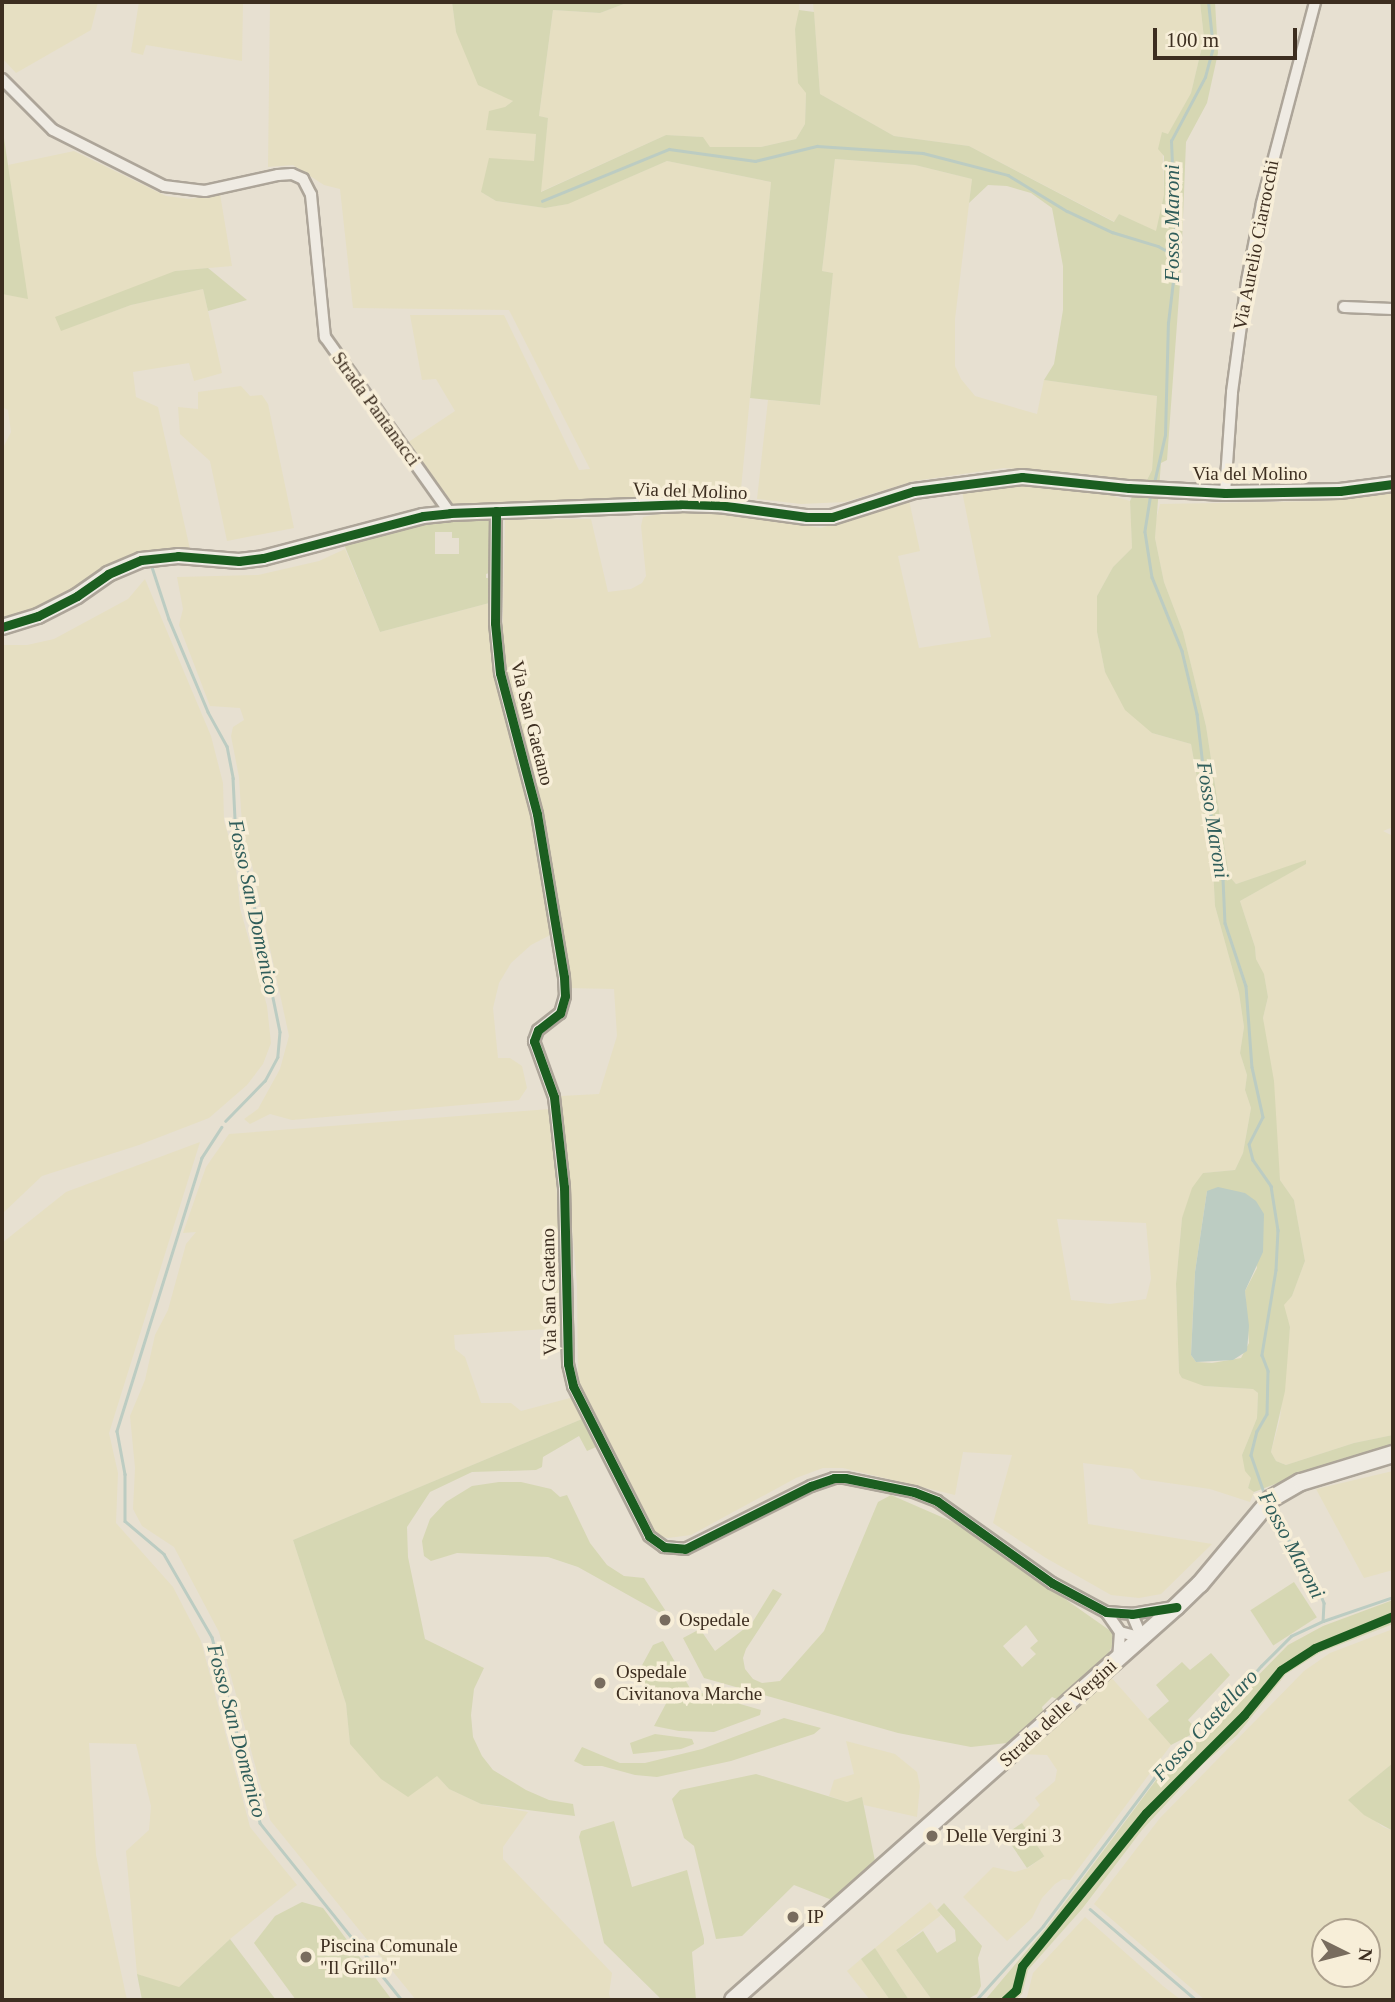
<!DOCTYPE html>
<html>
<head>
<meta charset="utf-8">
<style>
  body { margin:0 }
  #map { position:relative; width:1395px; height:2002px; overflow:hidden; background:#e7e0d1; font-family:"Times New Roman",serif }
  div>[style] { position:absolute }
  .farmland>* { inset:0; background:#e6dfc2 }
  .green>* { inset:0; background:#d6d7b3; transform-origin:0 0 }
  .water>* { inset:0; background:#bcccc2 }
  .stream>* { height:2.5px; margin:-1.25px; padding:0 1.25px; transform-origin:1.25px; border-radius:1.25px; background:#bcccc2 }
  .roads { filter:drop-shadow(2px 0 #ada599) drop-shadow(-2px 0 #ada599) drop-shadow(0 2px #ada599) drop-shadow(0 -2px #ada599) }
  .minor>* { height:10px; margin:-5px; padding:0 5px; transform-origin:5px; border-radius:5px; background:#efebe3 }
  .tertiary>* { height:14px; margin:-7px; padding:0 7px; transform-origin:7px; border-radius:7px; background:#efebe3 }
  .secondary>* { height:16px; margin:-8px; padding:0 8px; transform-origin:8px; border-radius:8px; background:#efebe3 }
  .cycleway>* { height:9px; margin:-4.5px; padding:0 4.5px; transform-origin:4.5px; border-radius:4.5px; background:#1b5e20 }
  .dots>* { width:19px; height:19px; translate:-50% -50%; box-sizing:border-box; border:4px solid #f7eed8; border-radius:50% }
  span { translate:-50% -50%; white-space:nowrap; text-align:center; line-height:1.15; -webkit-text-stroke:7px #f7eed8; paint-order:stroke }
  .street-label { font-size:19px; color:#3d2e20 }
  .poi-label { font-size:19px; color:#3d2e20 }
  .left { translate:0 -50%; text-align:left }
  .water-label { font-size:21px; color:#2f5d5a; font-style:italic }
  .frame { position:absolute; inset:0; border:4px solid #3d2e20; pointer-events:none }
  .north { position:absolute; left:1311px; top:1918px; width:70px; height:70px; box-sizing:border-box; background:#f7eed8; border:2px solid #ada18e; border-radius:50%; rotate:96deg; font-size:19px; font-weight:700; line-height:28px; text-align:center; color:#3d2e20 }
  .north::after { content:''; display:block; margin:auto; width:24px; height:32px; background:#786c5e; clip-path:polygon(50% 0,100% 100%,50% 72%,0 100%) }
  .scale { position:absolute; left:1153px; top:28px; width:144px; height:32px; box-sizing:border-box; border:4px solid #3d2e20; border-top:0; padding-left:9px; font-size:21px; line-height:24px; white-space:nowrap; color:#3d2e20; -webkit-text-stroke:5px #f7eed8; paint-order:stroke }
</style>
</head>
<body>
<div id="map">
  <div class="farmland">
    <div style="clip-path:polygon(2px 2px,98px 2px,91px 30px,16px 73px,2px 58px)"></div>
    <div style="clip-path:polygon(139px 2px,243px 2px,242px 61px,146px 45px,143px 55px,131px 52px)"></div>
    <div style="clip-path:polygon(270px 2px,452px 2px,456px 32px,513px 101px,505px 107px,536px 134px,534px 161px,481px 192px,496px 201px,545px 208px,567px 204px,667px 161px,771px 182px,740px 499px,684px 498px,456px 507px,443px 496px,407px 443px,455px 411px,436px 379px,422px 380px,410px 315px,504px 315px,579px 470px,590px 469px,509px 310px,353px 308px,340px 189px,324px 185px,293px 165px,268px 167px)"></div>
    <div style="clip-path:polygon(629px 2px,799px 2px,800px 17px,795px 29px,806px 93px,805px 124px,796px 139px,761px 147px,710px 147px,702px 137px,666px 135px,540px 192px,548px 118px,539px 116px,553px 10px,600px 13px)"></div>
    <div style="clip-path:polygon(813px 2px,1200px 2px,1204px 38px,1191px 93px,1168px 135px,1162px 132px,1164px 195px,1157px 232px,1119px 214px,1115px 222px,969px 146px,894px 136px,820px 94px)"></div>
    <div style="clip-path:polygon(74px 151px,166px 196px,189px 199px,220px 194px,232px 266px,175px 271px,62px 330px,131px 305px,203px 289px,222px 373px,194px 381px,189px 363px,133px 372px,136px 397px,158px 407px,190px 549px,129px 556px,45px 607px,2px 621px,2px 450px,11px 432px,8px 410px,2px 407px,2px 294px,27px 298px,8px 165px)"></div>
    <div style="clip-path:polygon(835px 159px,915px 165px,972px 179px,955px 319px,955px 366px,961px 379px,975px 396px,1037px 414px,1044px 380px,1157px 396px,1152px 470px,1147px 480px,1138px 484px,1071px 473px,1004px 468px,914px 481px,845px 502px,801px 504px,757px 499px,768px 400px,820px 405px,833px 273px,822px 271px)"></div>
    <div style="clip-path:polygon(241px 386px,250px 396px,262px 395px,268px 404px,294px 528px,227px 541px,210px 461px,180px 434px,178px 407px,198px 409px,198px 392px)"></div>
    <div style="clip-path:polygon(evenodd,1036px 485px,1110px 495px,1130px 501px,1132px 548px,1113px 567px,1097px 596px,1097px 632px,1105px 672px,1152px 733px,1191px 744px,1213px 868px,1215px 906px,1239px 993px,1244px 1027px,1240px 1053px,1247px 1075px,1245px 1090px,1251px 1108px,1243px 1153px,1235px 1170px,1203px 1173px,1182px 1218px,1176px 1284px,1179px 1373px,1204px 1386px,1253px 1389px,1258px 1393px,1257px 1418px,1242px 1455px,1251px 1478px,1248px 1488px,1254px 1492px,1250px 1502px,1210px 1489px,1141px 1479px,1132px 1469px,1083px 1463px,1088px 1524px,1212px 1544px,1161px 1594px,1139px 1598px,1111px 1595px,1046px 1558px,993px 1523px,1012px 1455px,963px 1452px,955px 1495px,843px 1468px,823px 1468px,796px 1478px,691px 1535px,668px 1538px,655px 1535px,617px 1465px,578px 1379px,577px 1285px,561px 1096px,599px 1094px,617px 1036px,614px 989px,568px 988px,543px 819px,502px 663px,505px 520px,591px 519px,608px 592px,631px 589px,642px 583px,646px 576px,641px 526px,643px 517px,674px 511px,712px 511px,821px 528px,909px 500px,920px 551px,898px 556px,919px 648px,991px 637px,962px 491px,1036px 485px,1057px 1219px,1146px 1223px,1151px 1279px,1146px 1299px,1110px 1304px,1071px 1300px,1057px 1219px)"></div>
    <div style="clip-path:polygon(1393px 493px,1393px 827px,1383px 831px,1393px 836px,1393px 1435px,1354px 1443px,1286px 1465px,1276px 1461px,1271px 1452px,1280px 1419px,1290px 1327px,1283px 1305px,1292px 1296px,1305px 1261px,1294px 1200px,1280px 1180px,1263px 1018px,1268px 997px,1264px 975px,1256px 959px,1255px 947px,1240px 901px,1305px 864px,1305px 861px,1236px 884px,1229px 876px,1206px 726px,1183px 632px,1164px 582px,1155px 538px,1156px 520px,1160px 504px,1324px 501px)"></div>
    <div style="clip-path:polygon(345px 549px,380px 632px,493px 602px,494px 664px,534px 816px,552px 934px,531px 945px,511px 963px,499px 983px,493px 1008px,498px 1058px,510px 1058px,522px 1066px,527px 1088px,519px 1100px,292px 1120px,270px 1114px,250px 1124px,244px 1119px,258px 1109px,280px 1069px,289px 1036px,252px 865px,243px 842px,239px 777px,231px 736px,233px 727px,244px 720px,240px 708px,210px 706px,179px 625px,183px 609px,177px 577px,258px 575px,319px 561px)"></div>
    <div style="clip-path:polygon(145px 579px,211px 736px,223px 783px,224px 821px,235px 857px,240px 908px,267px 1006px,271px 1043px,263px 1064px,247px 1085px,209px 1118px,139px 1145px,42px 1176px,2px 1214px,2px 645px,27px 645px,54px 639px,128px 599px)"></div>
    <div style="clip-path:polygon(550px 1109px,560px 1230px,562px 1328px,454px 1335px,455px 1349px,465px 1357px,481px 1403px,511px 1403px,521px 1411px,574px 1397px,582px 1419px,293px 1540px,346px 1704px,350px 1744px,437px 1776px,449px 1789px,481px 1804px,528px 1812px,503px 1847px,503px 1859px,612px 1973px,609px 1994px,611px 2000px,416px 2000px,270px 1820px,219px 1632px,174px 1547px,142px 1526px,133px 1509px,135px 1468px,130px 1416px,145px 1380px,155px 1335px,168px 1310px,186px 1244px,196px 1232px,183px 1233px,206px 1167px,229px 1134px)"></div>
    <div style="clip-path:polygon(200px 1142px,109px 1433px,118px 1473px,116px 1523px,173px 1587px,201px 1641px,250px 1827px,297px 1885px,230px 1939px,178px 1988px,137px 1974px,126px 1851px,149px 1830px,151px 1806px,136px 1744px,89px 1743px,96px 1855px,127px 2000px,2px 2000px,2px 1243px,66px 1192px)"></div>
    <div style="clip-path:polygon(1393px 1471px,1393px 1570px,1364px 1578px,1316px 1489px)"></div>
    <div style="clip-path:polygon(evenodd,1393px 1629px,1393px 1763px,1349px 1800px,1383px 1827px,1393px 1831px,1393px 2000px,1205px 2000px,1094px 1904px,1160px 1818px,1304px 1671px,1330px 1653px,1393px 1629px,1325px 1932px,1367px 1932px,1367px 1974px,1325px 1974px,1325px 1932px)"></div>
    <div style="clip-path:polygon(1110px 1676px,1171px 1745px,1070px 1880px,1063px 1879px,1055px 1884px,1042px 1898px,1032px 1918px,1007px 1941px,963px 1897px,993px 1867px,1015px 1872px,1028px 1868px,1044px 1856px,1022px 1823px,1040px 1805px,1035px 1798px,1055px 1781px,1057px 1770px,1047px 1755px,1020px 1754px)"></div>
    <div style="clip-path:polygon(846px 1741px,895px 1754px,917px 1772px,920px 1786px,917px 1817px,864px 1805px,862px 1798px,847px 1802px,829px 1796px,834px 1780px,854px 1774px)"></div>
    <div style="clip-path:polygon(930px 1902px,941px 1915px,896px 1950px,932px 2000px,909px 2000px,875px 1948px)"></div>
    <div style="clip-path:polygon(1085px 1917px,1163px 1986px,1181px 2000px,1023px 2000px,1027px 1997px,1033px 1973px)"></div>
    <div style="clip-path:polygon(861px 1959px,890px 2000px,870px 2000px,847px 1971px)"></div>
  </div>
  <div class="green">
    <div style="clip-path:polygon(evenodd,452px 2px,629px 2px,600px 13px,553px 10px,539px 116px,548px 118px,541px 192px,666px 135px,703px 137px,710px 147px,761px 147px,796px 139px,805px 124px,806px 93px,798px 83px,795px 29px,799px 10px,814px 12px,820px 94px,894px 136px,969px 146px,1114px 222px,1119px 214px,1156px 231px,1164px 195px,1164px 156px,1158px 149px,1162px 132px,1168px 134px,1191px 93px,1204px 38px,1200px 2px,1215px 2px,1218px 53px,1207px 103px,1186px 142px,1181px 269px,1167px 460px,1161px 463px,1155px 538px,1164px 582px,1183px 632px,1206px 726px,1229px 876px,1236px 884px,1306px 860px,1306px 864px,1240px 901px,1255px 947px,1256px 959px,1264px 974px,1268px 997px,1263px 1018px,1274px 1081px,1280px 1180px,1294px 1200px,1305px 1261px,1292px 1296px,1284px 1305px,1290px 1327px,1285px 1391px,1271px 1452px,1276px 1461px,1286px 1465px,1354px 1443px,1393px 1435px,1393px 1445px,1341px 1459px,1254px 1492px,1248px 1488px,1251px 1478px,1245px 1471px,1242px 1455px,1257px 1418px,1258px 1393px,1253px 1389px,1204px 1386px,1182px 1378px,1179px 1373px,1176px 1284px,1182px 1218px,1192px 1188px,1203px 1173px,1235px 1170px,1243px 1153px,1251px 1108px,1245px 1090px,1247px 1075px,1240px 1053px,1244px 1027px,1239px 993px,1215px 906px,1213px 868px,1191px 744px,1152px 733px,1125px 710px,1105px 672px,1097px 632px,1097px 596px,1113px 567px,1132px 548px,1130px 501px,1138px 484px,1147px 480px,1152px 470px,1157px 396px,1044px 380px,1054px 364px,1063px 310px,1063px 266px,1052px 208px,1031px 193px,1007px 186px,988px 185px,969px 203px,972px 179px,915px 165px,835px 159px,822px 271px,833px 273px,820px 405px,750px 398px,771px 182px,667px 161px,568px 204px,545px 208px,496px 201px,481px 192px,489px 158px,534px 161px,536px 134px,486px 130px,489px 111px,505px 107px,513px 101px,478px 85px,456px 32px,452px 2px,1207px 1191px,1245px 1193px,1257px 1268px,1245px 1291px,1249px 1343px,1241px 1358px,1212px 1363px,1196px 1362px,1191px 1355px,1195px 1272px,1207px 1191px)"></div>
    <div style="clip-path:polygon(2px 125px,8px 165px,28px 299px,2px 294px)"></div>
    <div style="clip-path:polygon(208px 268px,247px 300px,208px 311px,203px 289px,131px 305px,61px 331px,55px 317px,175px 271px)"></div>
    <div style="clip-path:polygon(evenodd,449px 518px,492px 520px,492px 572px,486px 574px,486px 578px,494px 578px,493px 602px,380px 632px,343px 542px,449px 518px,435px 532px,452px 532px,452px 538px,459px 538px,459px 554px,435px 554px,435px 532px)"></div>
    <div style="clip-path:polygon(582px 1419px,596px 1447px,587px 1451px,579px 1436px,543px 1457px,542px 1467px,536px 1470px,472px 1472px,430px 1492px,407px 1527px,408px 1557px,425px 1639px,484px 1668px,474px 1689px,471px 1715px,473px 1737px,482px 1756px,493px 1770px,526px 1790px,549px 1800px,573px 1804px,575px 1816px,481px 1804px,449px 1789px,437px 1776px,408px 1797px,381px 1779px,350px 1744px,346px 1704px,293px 1540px)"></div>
    <div style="clip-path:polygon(499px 1482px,521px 1482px,551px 1489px,560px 1497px,567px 1495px,590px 1543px,607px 1565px,624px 1576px,644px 1578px,671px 1619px,578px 1567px,548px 1557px,457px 1553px,431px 1561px,424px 1556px,422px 1541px,430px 1519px,446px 1502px,472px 1486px)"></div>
    <div style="clip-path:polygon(evenodd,891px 1495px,960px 1525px,1112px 1632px,1114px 1642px,1106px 1659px,1057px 1699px,1052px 1697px,1042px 1707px,1044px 1714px,1007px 1743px,971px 1747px,898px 1733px,704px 1678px,683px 1638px,700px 1629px,715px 1651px,752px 1623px,773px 1589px,782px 1594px,746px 1649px,743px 1658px,745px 1669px,753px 1679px,762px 1683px,780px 1681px,824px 1631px,878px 1502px,891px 1495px,1026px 1625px,1038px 1641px,1030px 1648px,1036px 1654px,1022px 1667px,1003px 1646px,1026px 1625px)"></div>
    <div style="left:1294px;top:1582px;width:42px;height:52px;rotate:57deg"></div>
    <div style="clip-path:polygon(1393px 1600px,1393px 1624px,1321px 1652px,1286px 1674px,1237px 1735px,1204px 1763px,1142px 1830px,1082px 1909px,1028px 1970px,1022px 1994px,1015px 2000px,985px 2000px,1045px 1929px,1174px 1756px,1205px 1736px,1238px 1696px,1288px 1645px,1323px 1626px)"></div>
    <div style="clip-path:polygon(663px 1641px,691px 1690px,761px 1710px,760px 1715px,714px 1732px,679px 1731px,654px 1726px,669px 1698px,634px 1680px,653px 1645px)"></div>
    <div style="clip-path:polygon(1211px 1653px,1230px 1675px,1188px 1720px,1198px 1731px,1171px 1745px,1148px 1719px,1169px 1701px,1156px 1685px,1182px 1662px,1190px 1670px)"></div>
    <div style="clip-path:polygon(784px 1718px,821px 1728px,814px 1734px,731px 1761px,657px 1777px,635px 1775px,602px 1766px,584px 1766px,574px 1761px,582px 1747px,620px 1763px,645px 1763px,702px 1749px)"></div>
    <div style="clip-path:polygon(655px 1734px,692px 1739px,694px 1744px,681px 1749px,633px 1754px,630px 1743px)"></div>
    <div style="clip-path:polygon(1393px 1763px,1393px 1831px,1364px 1815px,1348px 1800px)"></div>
    <div style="clip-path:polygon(756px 1774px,847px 1802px,862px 1797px,875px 1861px,832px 1900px,794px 1885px,742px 1936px,716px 1939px,694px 1846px,684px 1838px,672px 1799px,680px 1790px)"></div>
    <div style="clip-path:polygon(614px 1821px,632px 1887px,687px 1870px,704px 1939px,704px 1944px,692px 1952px,696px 2000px,662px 2000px,604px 1943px,579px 1837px,581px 1831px)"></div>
    <div style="left:1022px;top:1823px;width:40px;height:21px;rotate:56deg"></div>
    <div style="clip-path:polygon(302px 1902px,323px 1908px,392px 2000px,296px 2000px,254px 1943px,275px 1916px)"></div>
    <div style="clip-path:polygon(944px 1903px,982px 1946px,978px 1958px,981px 1986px,977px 1994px,966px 2000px,932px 2000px,896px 1950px,923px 1931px,937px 1953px,956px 1941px,955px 1930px,937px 1910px)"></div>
    <div style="clip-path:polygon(230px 1939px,276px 2000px,142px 2000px,137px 1974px,179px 1987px)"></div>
    <div style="clip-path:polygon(875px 1948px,909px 2000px,890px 2000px,861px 1959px)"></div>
  </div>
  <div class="water">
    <div style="clip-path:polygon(1218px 1187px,1245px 1193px,1256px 1201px,1264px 1214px,1263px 1252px,1245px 1291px,1249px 1326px,1247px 1351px,1233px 1360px,1196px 1362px,1191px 1355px,1195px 1272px,1207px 1191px)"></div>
  </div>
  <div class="stream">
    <div style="left:542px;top:201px;width:137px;rotate:-22.3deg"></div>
    <div style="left:669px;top:149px;width:87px;rotate:7.9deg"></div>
    <div style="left:755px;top:161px;width:64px;rotate:-13.6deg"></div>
    <div style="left:817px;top:146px;width:106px;rotate:3.8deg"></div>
    <div style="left:923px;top:153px;width:88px;rotate:14.5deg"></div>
    <div style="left:1008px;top:175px;width:69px;rotate:31.4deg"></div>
    <div style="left:1067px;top:211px;width:50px;rotate:25deg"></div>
    <div style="left:1112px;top:232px;width:48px;rotate:16.9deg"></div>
    <div style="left:1158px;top:246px;width:21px;rotate:29deg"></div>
    <div style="left:1154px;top:483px;width:49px;rotate:-77.1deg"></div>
    <div style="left:1165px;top:435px;width:112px;rotate:-88.5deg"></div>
    <div style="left:1168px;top:323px;width:67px;rotate:-83.2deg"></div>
    <div style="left:1176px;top:256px;width:115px;rotate:-92.5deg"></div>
    <div style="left:1171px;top:141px;width:72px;rotate:-62deg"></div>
    <div style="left:1205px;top:77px;width:30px;rotate:-75deg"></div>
    <div style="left:1213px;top:48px;width:46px;rotate:-96.2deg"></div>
    <div style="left:1151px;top:493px;width:39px;rotate:99deg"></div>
    <div style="left:1145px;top:532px;width:46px;rotate:81.2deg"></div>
    <div style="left:1152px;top:577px;width:80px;rotate:67.9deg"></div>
    <div style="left:1182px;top:651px;width:65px;rotate:76.6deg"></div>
    <div style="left:1197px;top:714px;width:69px;rotate:83.4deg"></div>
    <div style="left:1205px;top:783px;width:98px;rotate:79.4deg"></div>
    <div style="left:1223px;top:879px;width:44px;rotate:87.4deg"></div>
    <div style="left:1225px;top:923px;width:66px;rotate:71.6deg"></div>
    <div style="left:1246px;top:986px;width:81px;rotate:85.8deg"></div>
    <div style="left:1252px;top:1067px;width:51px;rotate:77.6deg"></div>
    <div style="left:1263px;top:1117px;width:30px;rotate:117deg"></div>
    <div style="left:1249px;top:1144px;width:16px;rotate:76deg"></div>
    <div style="left:1253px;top:1160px;width:32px;rotate:55deg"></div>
    <div style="left:1271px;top:1186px;width:45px;rotate:81deg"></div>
    <div style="left:1278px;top:1230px;width:40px;rotate:92.9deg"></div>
    <div style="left:1276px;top:1270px;width:86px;rotate:99.4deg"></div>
    <div style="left:1262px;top:1355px;width:17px;rotate:69deg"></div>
    <div style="left:1268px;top:1371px;width:43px;rotate:91.3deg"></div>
    <div style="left:1267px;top:1414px;width:20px;rotate:120deg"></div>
    <div style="left:1257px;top:1431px;width:25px;rotate:104deg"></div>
    <div style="left:1251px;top:1455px;width:46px;rotate:70.8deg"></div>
    <div style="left:151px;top:564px;width:58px;rotate:71.9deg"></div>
    <div style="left:169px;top:619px;width:101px;rotate:67.2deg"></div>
    <div style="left:208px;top:712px;width:39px;rotate:61deg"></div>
    <div style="left:227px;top:746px;width:33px;rotate:79deg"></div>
    <div style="left:233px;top:778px;width:61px;rotate:87.2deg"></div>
    <div style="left:236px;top:839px;width:34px;rotate:71deg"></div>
    <div style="left:247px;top:871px;width:164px;rotate:78.4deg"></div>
    <div style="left:280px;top:1032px;width:25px;rotate:95deg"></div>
    <div style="left:278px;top:1057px;width:27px;rotate:118deg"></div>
    <div style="left:265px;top:1081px;width:56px;rotate:134.3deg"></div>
    <div style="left:222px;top:1127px;width:37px;rotate:123deg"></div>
    <div style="left:202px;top:1158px;width:286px;rotate:107.3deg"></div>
    <div style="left:117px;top:1431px;width:44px;rotate:79.5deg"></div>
    <div style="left:125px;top:1474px;width:47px;rotate:90deg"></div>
    <div style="left:125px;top:1521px;width:51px;rotate:40.2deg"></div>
    <div style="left:164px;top:1554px;width:96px;rotate:60deg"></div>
    <div style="left:212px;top:1637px;width:192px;rotate:75.5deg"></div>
    <div style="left:260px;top:1823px;width:227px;rotate:51.3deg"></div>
    <div style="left:1271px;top:1510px;width:94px;rotate:59.3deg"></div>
    <div style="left:1319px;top:1591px;width:13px;rotate:67deg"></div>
    <div style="left:1324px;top:1603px;width:18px;rotate:93deg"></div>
    <div style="left:1090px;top:1909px;width:140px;rotate:40.6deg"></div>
    <div style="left:976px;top:2000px;width:100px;rotate:-47.8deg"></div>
    <div style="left:1043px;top:1926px;width:216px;rotate:-53.1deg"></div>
    <div style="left:1173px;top:1753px;width:35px;rotate:-33deg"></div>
    <div style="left:1202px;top:1734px;width:90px;rotate:-49.1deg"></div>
    <div style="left:1261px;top:1666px;width:42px;rotate:-45deg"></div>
    <div style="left:1291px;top:1636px;width:35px;rotate:-25deg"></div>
    <div style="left:1323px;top:1621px;width:74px;rotate:-18.9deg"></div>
  </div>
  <div class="roads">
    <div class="minor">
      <div style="left:2px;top:79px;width:72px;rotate:45deg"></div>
      <div style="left:53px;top:130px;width:124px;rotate:26.8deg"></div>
      <div style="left:164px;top:186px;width:41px;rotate:7deg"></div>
      <div style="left:205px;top:191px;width:75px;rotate:-12.4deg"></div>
      <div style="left:278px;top:175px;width:14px;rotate:-4deg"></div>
      <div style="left:292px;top:174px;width:12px;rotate:24deg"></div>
      <div style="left:303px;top:179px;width:18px;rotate:63deg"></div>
      <div style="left:311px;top:195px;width:143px;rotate:84.4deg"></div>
      <div style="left:325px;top:337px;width:216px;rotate:54.6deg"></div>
      <div style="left:1344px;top:307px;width:49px;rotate:2.3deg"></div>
      <div style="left:1225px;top:493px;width:101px;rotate:-86deg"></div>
      <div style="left:1232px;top:392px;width:112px;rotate:-82.3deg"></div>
      <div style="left:1247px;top:281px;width:79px;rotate:-79.1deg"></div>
      <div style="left:1262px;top:203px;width:208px;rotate:-75.2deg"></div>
      <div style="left:496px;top:511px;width:112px;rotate:90.5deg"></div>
      <div style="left:495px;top:623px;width:50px;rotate:84.3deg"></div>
      <div style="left:500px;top:673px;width:146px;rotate:75.3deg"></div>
      <div style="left:537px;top:814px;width:165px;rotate:80.6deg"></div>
      <div style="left:564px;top:977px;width:19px;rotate:87deg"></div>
      <div style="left:565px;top:996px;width:18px;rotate:106deg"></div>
      <div style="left:560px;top:1013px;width:28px;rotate:142deg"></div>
      <div style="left:538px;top:1030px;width:12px;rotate:110deg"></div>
      <div style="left:534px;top:1041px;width:59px;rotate:70.3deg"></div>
      <div style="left:554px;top:1097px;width:91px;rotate:83.7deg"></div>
      <div style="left:564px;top:1187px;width:177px;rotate:88.7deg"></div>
      <div style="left:568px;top:1364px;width:23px;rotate:77deg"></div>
      <div style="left:573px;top:1386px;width:168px;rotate:63.1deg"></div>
      <div style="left:649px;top:1536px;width:19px;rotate:36deg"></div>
      <div style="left:664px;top:1547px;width:21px;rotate:5deg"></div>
      <div style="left:685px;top:1549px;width:141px;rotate:-26.6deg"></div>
      <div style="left:811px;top:1486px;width:24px;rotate:-19deg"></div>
      <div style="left:834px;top:1478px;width:11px"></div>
      <div style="left:845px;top:1478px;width:70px;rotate:11.5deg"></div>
      <div style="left:914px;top:1492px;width:25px;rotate:21deg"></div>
      <div style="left:937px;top:1501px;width:141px;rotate:35.5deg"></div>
      <div style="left:1052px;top:1583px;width:61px;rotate:28.2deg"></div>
      <div style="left:1106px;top:1612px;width:26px;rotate:4deg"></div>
      <div style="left:1132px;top:1614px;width:42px;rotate:-9.7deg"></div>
      <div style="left:1106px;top:1612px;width:24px;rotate:55deg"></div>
      <div style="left:1120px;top:1632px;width:26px;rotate:94deg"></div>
      <div style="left:1120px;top:1632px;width:23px;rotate:15deg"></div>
      <div style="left:1142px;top:1638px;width:26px;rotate:-113deg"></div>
    </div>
    <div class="tertiary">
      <div style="left:2px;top:627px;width:38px;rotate:-17deg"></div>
      <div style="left:38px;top:616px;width:44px;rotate:-27.1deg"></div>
      <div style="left:77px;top:596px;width:38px;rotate:-35deg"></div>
      <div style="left:108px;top:574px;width:36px;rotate:-23deg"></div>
      <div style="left:141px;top:560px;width:37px;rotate:-6deg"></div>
      <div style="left:178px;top:556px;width:61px;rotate:4.7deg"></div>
      <div style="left:239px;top:561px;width:24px;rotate:-7deg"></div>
      <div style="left:263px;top:558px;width:165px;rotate:-14.7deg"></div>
      <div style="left:423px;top:516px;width:27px;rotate:-6deg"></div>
      <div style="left:450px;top:513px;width:231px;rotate:-2.2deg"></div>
      <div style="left:681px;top:504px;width:38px;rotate:2deg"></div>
      <div style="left:719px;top:505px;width:89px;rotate:7.8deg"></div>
      <div style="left:807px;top:517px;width:25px"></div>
      <div style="left:832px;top:517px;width:86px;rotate:-17.6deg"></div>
      <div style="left:914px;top:491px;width:109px;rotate:-7.4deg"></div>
      <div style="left:1022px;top:477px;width:108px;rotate:5.9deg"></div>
      <div style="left:1129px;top:488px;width:96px;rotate:3deg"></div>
      <div style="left:1225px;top:493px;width:115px;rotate:-1deg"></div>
      <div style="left:1340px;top:491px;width:53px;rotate:-7.5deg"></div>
    </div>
    <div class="secondary">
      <div style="left:733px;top:2000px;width:592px;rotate:-41.58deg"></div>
      <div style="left:1176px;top:1607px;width:33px;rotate:-44deg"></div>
      <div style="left:1200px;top:1584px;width:111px;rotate:-50.1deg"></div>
      <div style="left:1271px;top:1499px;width:34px;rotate:-30deg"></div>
      <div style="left:1301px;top:1482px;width:96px;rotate:-16.9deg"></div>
    </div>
  </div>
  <div class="cycleway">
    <div style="left:496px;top:511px;width:112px;rotate:90.5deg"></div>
    <div style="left:495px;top:623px;width:50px;rotate:84.3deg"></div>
    <div style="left:500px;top:673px;width:146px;rotate:75.3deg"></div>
    <div style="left:537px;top:814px;width:165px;rotate:80.6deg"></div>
    <div style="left:564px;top:977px;width:19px;rotate:87deg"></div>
    <div style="left:565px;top:996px;width:18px;rotate:106deg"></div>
    <div style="left:560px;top:1013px;width:28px;rotate:142deg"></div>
    <div style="left:538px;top:1030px;width:12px;rotate:110deg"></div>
    <div style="left:534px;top:1041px;width:59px;rotate:70.3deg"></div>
    <div style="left:554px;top:1097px;width:91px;rotate:83.7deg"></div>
    <div style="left:564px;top:1187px;width:177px;rotate:88.7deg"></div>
    <div style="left:568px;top:1364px;width:23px;rotate:77deg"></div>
    <div style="left:573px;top:1386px;width:168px;rotate:63.1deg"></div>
    <div style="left:649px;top:1536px;width:19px;rotate:36deg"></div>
    <div style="left:664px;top:1547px;width:21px;rotate:5deg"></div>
    <div style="left:685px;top:1549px;width:141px;rotate:-26.6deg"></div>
    <div style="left:811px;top:1486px;width:24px;rotate:-19deg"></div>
    <div style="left:834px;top:1478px;width:11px"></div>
    <div style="left:845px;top:1478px;width:70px;rotate:11.5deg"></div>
    <div style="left:914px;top:1492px;width:25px;rotate:21deg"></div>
    <div style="left:937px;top:1501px;width:141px;rotate:35.5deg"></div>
    <div style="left:1052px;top:1583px;width:61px;rotate:28.2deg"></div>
    <div style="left:1106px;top:1612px;width:26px;rotate:4deg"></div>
    <div style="left:1132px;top:1614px;width:45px;rotate:-9deg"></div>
    <div style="left:2px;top:627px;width:38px;rotate:-17deg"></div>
    <div style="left:38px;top:616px;width:44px;rotate:-27.1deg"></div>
    <div style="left:77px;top:596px;width:38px;rotate:-35deg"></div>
    <div style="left:108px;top:574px;width:36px;rotate:-23deg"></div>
    <div style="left:141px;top:560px;width:37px;rotate:-6deg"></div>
    <div style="left:178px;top:556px;width:61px;rotate:4.7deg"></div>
    <div style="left:239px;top:561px;width:24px;rotate:-7deg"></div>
    <div style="left:263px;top:558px;width:165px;rotate:-14.7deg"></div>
    <div style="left:423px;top:516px;width:27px;rotate:-6deg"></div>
    <div style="left:450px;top:513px;width:231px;rotate:-2.2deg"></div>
    <div style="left:681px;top:504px;width:38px;rotate:2deg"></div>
    <div style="left:719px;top:505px;width:89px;rotate:7.8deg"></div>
    <div style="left:807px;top:517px;width:25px"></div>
    <div style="left:832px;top:517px;width:86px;rotate:-17.6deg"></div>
    <div style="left:914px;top:491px;width:109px;rotate:-7.4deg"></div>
    <div style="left:1022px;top:477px;width:108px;rotate:5.9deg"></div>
    <div style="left:1129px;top:488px;width:96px;rotate:3deg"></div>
    <div style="left:1225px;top:493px;width:115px;rotate:-1deg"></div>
    <div style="left:1340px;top:491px;width:53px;rotate:-7.5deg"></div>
    <div style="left:1005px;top:2000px;width:15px;rotate:-42deg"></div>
    <div style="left:1016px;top:1990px;width:25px;rotate:-76deg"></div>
    <div style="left:1022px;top:1966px;width:197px;rotate:-51deg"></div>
    <div style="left:1146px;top:1813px;width:139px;rotate:-45deg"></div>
    <div style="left:1244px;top:1715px;width:58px;rotate:-50.6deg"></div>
    <div style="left:1281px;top:1670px;width:40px;rotate:-32.9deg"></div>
    <div style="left:1315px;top:1648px;width:84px;rotate:-22.3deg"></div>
  </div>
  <div class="dots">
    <div style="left:665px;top:1620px;background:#786c5e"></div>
    <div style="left:600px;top:1683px;background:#786c5e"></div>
    <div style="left:932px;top:1836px;background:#786c5e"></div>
    <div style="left:793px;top:1917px;background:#786c5e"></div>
    <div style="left:306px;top:1957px;background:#786c5e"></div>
  </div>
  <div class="street-label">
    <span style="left:1256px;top:245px;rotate:-79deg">Via Aurelio Ciarrocchi</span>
    <span style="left:376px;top:409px;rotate:54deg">Strada Pantanacci</span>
    <span style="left:1250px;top:474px">Via del Molino</span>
    <span style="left:690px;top:491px;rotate:2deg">Via del Molino</span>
    <span style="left:532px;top:723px;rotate:76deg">Via San Gaetano</span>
    <span style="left:549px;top:1292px;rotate:-91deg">Via San Gaetano</span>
    <span style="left:1058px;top:1713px;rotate:-42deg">Strada delle Vergini</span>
  </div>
  <div class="poi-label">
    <span class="left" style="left:679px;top:1620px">Ospedale</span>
    <span class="left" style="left:616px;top:1683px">Ospedale<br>Civitanova Marche</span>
    <span class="left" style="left:946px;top:1836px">Delle Vergini 3</span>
    <span class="left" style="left:807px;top:1917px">IP</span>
    <span class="left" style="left:320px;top:1957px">Piscina Comunale<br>"Il Grillo"</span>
  </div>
  <div class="water-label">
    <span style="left:1172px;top:223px;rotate:-90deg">Fosso Maroni</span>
    <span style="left:1213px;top:820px;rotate:81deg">Fosso Maroni</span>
    <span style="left:254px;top:907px;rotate:78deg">Fosso San Domenico</span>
    <span style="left:1292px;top:1545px;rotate:62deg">Fosso Maroni</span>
    <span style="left:1205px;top:1725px;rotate:-47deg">Fosso Castellaro</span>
    <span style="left:237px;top:1731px;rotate:75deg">Fosso San Domenico</span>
  </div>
  <div class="frame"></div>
  <div class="north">N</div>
  <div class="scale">100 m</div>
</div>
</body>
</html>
